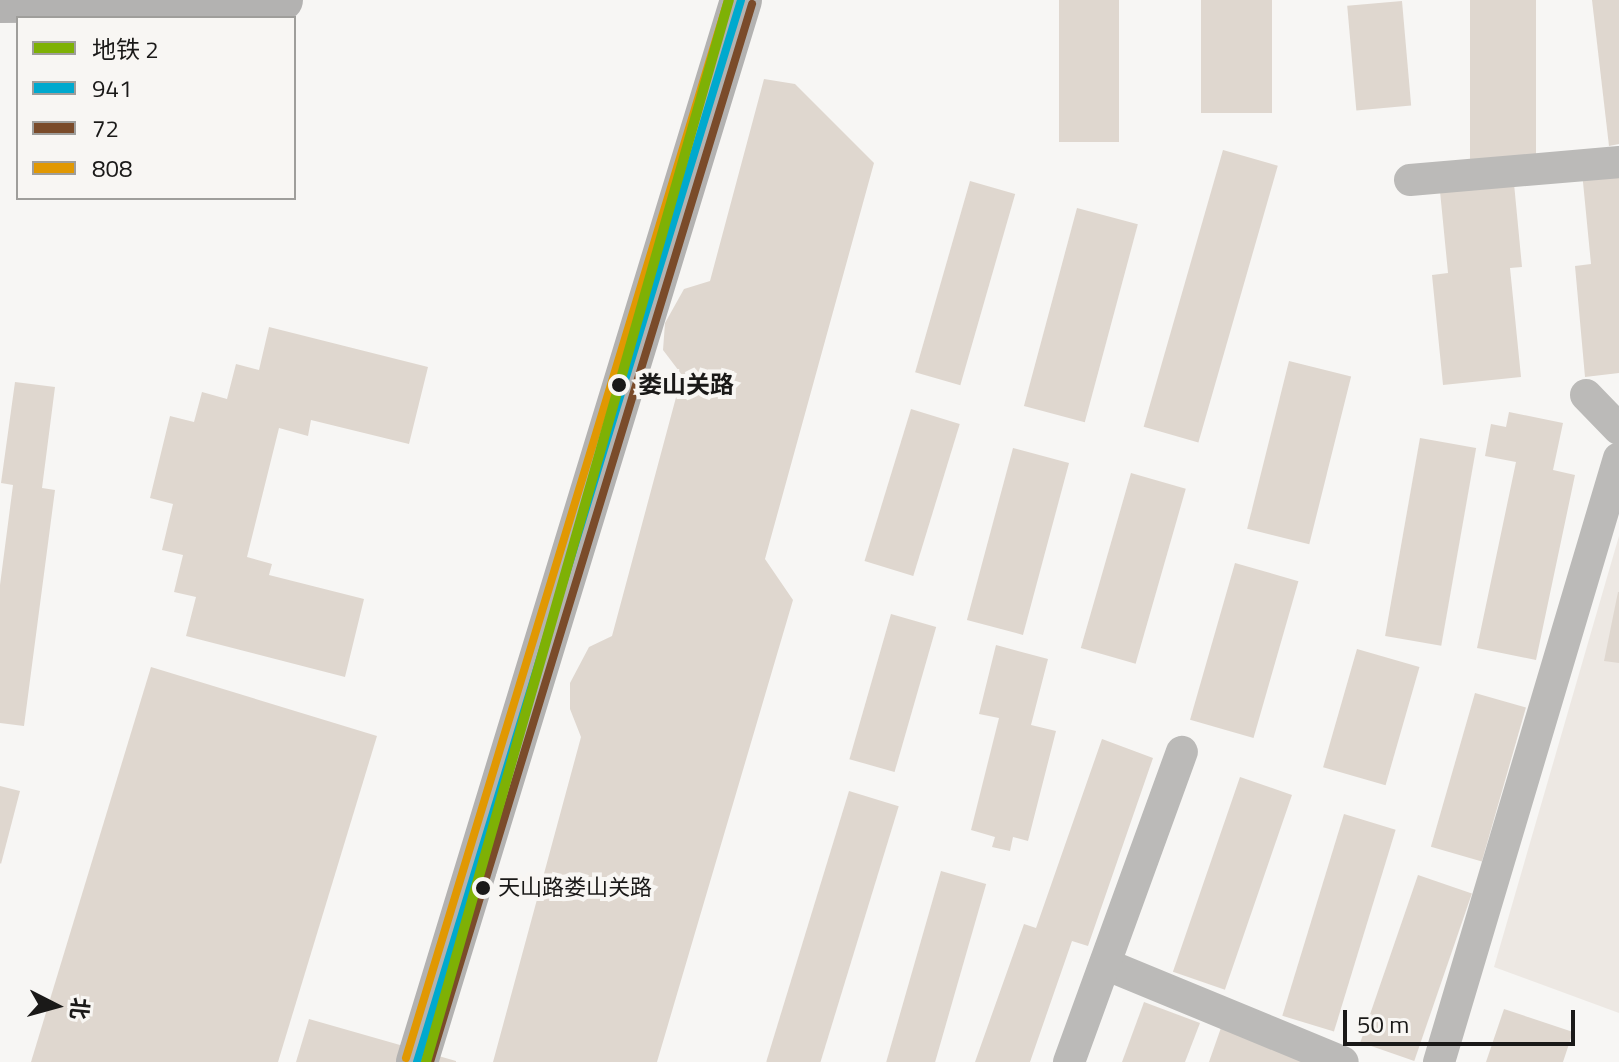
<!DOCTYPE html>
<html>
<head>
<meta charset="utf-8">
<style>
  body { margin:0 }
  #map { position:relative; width:1619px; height:1062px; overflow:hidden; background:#f7f6f4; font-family:"Titillium Web","Noto Sans SC",sans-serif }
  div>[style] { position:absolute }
  .built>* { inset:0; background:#ede8e3 }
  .building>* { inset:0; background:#dfd7cf; transform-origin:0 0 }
  .minor>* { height:32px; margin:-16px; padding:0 16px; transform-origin:16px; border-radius:16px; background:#bbbab8 }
  .major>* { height:42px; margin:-21px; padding:0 21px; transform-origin:21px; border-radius:21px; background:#b3b2b1 }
  .bus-1>* { height:8px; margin:-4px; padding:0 4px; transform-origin:4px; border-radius:4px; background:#00a9ce }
  .bus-2>* { height:8px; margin:-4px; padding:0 4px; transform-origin:4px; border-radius:4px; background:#7a4b2a }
  .bus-3>* { height:8px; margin:-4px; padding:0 4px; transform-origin:4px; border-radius:4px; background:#e19802 }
  .metro-1>* { height:10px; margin:-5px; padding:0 5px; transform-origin:5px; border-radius:5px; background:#7eb105 }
  .dots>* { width:22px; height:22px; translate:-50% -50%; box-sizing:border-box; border:4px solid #f8f6f3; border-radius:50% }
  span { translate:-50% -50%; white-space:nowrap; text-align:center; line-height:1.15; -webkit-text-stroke:8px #f8f6f3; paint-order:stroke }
  .bus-label { font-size:22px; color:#1a1918 }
  .left { translate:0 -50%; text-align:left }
  .stop-label { font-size:24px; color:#1a1918; font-weight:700 }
  .legend { position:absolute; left:16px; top:16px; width:280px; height:184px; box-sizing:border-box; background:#f8f6f3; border:2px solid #9f9e9b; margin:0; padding:10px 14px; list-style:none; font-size:24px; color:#1a1918 }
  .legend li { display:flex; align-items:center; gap:16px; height:40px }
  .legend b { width:40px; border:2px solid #9f9e9b }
  .north { position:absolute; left:16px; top:966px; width:80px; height:80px; -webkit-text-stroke:6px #f8f6f3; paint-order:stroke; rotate:96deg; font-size:22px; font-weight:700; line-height:32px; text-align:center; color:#1a1918 }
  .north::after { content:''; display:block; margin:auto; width:28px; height:36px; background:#1a1918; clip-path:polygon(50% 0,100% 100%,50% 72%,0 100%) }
  .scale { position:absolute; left:1343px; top:1010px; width:232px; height:36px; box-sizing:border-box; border:4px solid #1a1918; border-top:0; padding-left:10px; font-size:24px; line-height:28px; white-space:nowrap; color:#1a1918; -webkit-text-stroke:6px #f8f6f3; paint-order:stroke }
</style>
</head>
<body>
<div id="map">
  <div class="built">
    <div style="clip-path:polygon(1619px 536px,1619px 1013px,1494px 967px)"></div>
  </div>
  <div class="building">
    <div style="left:1059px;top:0;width:60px;height:142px"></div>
    <div style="left:1201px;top:0;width:71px;height:113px"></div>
    <div style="left:1470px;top:0;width:66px;height:170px"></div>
    <div style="clip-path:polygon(1592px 0,1619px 0,1619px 144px,1609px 146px)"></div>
    <div style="left:1402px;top:1px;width:105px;height:55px;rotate:85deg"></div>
    <div style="clip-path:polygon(764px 79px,795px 84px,874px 163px,765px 559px,793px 600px,657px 1062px,493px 1062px,581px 737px,570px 709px,570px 683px,589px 647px,612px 636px,682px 375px,663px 350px,665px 323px,684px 289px,710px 281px)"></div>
    <div style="left:1223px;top:150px;width:57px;height:288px;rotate:16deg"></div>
    <div style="clip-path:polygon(1619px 168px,1619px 373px,1585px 377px,1575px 266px,1591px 264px,1582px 172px)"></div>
    <div style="clip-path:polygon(1513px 173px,1522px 267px,1510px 268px,1521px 377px,1443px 385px,1432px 275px,1448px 273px,1439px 181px)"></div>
    <div style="left:970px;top:181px;width:47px;height:199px;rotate:16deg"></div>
    <div style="left:1077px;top:208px;width:63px;height:205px;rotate:15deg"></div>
    <div style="clip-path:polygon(269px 327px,428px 367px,409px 444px,311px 420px,308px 436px,279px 428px,247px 557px,272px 564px,269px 575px,364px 599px,345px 677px,186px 636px,196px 597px,174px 592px,183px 555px,162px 550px,173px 504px,150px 498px,170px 416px,194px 422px,202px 392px,227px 399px,236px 364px,259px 370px)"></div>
    <div style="left:1289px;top:361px;width:64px;height:173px;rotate:14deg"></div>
    <div style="clip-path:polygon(15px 382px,55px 387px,42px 488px,55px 490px,24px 726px,0 723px,0 585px,13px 485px,1px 483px)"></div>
    <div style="left:911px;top:409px;width:51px;height:159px;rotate:17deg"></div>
    <div style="clip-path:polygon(1509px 412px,1563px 423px,1553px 470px,1575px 475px,1536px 660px,1477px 648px,1516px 462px,1485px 456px,1491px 424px,1506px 427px)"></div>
    <div style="left:1420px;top:438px;width:57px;height:201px;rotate:10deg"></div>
    <div style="left:1013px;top:448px;width:58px;height:178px;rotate:15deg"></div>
    <div style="left:1131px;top:473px;width:57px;height:182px;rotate:16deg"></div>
    <div style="left:1235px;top:563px;width:66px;height:163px;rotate:16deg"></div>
    <div style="clip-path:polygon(1618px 592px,1619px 592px,1619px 663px,1604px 661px)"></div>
    <div style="left:891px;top:614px;width:47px;height:151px;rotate:16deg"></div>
    <div style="clip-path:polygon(996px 645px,1048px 659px,1031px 725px,1056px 731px,1028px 841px,1013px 837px,1010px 851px,992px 847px,995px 837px,971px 830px,999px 718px,979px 714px)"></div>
    <div style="left:1357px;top:649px;width:65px;height:123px;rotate:16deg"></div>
    <div style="clip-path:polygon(151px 667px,377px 736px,278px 1062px,31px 1062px)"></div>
    <div style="left:1475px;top:693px;width:53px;height:160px;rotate:16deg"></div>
    <div style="clip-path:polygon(1102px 739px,1153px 758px,1088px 946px,1072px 941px,1030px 1062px,975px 1062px,1024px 924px,1036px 928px)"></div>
    <div style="left:1240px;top:777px;width:55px;height:206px;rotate:19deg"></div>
    <div style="clip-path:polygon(0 786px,20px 791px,1px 864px,0 863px)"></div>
    <div style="left:849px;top:791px;width:52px;height:283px;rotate:17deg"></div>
    <div style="left:1344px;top:814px;width:54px;height:211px;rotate:17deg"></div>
    <div style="left:941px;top:871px;width:47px;height:199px;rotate:16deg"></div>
    <div style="left:1418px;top:875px;width:57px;height:177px;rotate:19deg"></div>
    <div style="clip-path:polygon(1144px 1002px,1200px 1023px,1185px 1062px,1122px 1062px)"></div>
    <div style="clip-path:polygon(1504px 1009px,1573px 1032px,1563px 1062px,1486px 1062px)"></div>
    <div style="clip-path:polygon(309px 1019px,456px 1061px,456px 1062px,296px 1062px)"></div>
    <div style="clip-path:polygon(1223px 1022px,1323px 1062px,1209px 1062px)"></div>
  </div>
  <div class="minor">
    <div style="left:1410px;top:180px;width:210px;rotate:-4.9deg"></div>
    <div style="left:1586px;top:395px;width:47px;rotate:45.9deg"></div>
    <div style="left:1105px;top:964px;width:257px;rotate:22.4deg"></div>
    <div style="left:1069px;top:1062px;width:330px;rotate:-70deg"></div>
    <div style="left:1439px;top:1062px;width:630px;rotate:-73.41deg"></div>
  </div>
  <div class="major">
    <div style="left:0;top:2px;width:282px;rotate:-0.4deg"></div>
    <div style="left:417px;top:1062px;width:1110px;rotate:-73.03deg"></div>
  </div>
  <div class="bus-1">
    <div style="left:417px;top:1062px;width:1110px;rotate:-73.03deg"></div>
  </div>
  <div class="bus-2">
    <div style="left:430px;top:1062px;width:1106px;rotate:-73.07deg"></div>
  </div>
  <div class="bus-3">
    <div style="left:406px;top:1058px;width:1106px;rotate:-73.07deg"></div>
  </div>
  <div class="metro-1">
    <div style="left:426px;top:1062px;width:1104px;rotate:-74.08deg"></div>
  </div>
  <div class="dots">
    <div style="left:619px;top:385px;background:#1a1918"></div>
    <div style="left:483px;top:888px;background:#1a1918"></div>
  </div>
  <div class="bus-label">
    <span class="left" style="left:498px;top:888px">天山路娄山关路</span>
  </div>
  <div class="stop-label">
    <span class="left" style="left:638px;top:385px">娄山关路</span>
  </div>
  <ul class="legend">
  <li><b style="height:10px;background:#7eb105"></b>地铁 2</li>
  <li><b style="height:10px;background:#00a9ce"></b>941</li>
  <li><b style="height:10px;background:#7a4b2a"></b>72</li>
  <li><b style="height:10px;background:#e19802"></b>808</li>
  </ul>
  <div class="north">北</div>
  <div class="scale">50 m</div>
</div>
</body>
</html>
